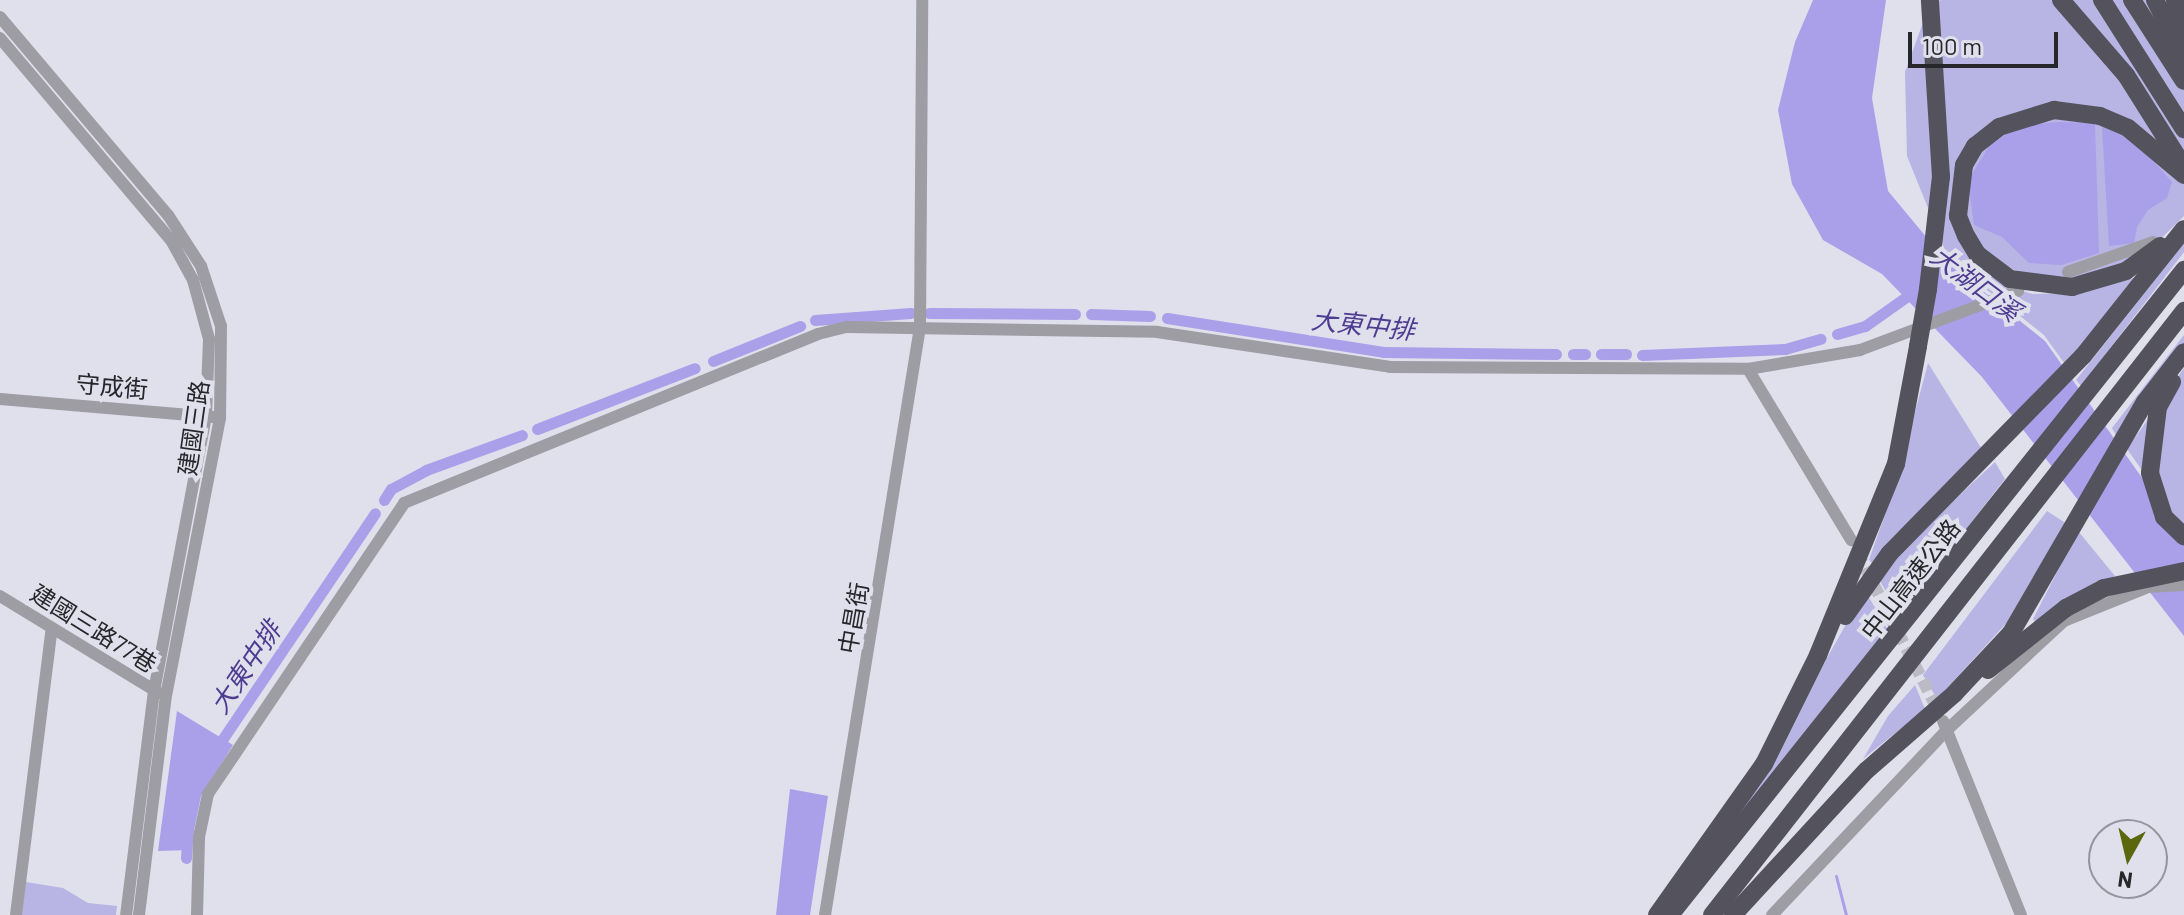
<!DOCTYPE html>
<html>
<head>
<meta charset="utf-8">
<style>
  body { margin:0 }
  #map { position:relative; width:2184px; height:915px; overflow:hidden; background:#e0dfec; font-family:Barlow,"Noto Sans TC",sans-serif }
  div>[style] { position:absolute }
  .green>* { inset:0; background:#b8b4e3 }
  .forest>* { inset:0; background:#a9a0e9 }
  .stream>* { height:3px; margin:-1.5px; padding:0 1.5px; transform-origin:1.5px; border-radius:1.5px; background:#a9a0e9 }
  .canal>* { height:11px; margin:-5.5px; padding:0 5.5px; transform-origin:5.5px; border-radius:5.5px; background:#a9a0e9 }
  .minor-tunnel>* { height:12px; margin-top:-6px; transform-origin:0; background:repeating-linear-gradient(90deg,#bbbac5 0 12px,transparent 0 18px) }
  .minor>* { height:12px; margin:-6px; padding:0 6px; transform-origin:6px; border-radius:6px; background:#9e9da3 }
  .highway>* { height:18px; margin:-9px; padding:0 9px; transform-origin:9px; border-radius:9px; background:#53525d }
  .highway-bridge>* { height:18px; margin:-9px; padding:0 9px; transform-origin:9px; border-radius:9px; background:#53525d }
  span { translate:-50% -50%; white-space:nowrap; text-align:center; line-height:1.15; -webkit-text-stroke:8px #e0dfec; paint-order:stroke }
  .street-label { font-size:24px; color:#26262b }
  .water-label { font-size:26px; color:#4e3c91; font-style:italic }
  .north { position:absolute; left:2088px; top:819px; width:80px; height:80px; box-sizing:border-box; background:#e0dfec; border:2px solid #96959f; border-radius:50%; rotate:188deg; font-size:22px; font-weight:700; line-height:32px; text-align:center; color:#26262b }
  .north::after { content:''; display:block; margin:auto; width:28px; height:36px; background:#5b670c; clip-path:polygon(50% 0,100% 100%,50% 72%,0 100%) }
  .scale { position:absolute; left:1908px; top:32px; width:150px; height:36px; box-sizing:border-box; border:4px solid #26262b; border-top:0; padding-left:10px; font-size:24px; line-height:28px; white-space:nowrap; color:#26262b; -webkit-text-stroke:6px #e0dfec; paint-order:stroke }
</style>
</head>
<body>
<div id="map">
  <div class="green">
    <div style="clip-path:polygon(1940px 0,2184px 0,2184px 216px,2141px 258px,2071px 282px,2032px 278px,2001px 264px,2012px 288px,2033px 294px,2075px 293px,2137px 277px,2067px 367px,2044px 335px,1949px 260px,1907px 156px,1905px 72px,1925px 17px)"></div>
    <div style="clip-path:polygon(2184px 243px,2184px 252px,2081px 386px,2076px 380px)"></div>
    <div style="clip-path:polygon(2184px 335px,2184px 346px,2117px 437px,2112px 428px)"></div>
    <div style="clip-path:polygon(1928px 363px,1983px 451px,1873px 564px,1869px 560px,1897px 480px)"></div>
    <div style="clip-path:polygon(2184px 368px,2184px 530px,2127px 449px)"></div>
    <div style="clip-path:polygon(1995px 462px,2005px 479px,1899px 615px,1879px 579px,1897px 553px)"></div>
    <div style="clip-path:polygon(2047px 511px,2067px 524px,2021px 607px,1937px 699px,1923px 675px)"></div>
    <div style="clip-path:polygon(2078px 531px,2115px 576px,2038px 624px,2033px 619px)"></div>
    <div style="clip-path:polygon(1867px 594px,1888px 630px,1729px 833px,1850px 617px)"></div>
    <div style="clip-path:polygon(1915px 685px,1925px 709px,1863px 759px,1888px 716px)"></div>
    <div style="clip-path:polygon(26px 882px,63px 888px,88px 903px,117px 906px,116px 915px,21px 915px)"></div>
  </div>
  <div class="forest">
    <div style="clip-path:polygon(1813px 0,1886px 0,1872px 98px,1888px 191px,1947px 262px,2045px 341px,2184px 537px,2184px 636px,1982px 377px,1882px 274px,1823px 240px,1792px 184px,1778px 110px,1795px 42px)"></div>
    <div style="clip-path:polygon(2061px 122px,2095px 123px,2099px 253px,2061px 265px,2029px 263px,2002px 237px,1974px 225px,1968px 181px,1989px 146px,2019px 125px)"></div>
    <div style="clip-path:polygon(2102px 127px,2137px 142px,2172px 182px,2167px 198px,2148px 210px,2137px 227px,2134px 243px,2109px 246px)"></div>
    <div style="clip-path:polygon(177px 711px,233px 745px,201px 796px,190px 850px,158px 851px)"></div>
    <div style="clip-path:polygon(790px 789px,828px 796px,810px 915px,776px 915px)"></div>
  </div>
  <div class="stream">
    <div style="left:1836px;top:876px;width:40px;rotate:75.6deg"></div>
  </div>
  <div class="canal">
    <div style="left:929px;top:313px;width:146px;rotate:0.4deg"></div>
    <div style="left:1091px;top:314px;width:59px;rotate:1.9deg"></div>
    <div style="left:1167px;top:318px;width:219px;rotate:8.9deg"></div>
    <div style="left:1383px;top:352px;width:173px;rotate:0.7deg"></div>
    <div style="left:815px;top:320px;width:96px;rotate:-4.2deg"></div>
    <div style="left:1837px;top:334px;width:29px;rotate:-16deg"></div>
    <div style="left:1865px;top:326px;width:62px;rotate:-35.2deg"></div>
    <div style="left:1573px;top:354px;width:12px"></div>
    <div style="left:1601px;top:354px;width:25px"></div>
    <div style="left:1642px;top:355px;width:143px;rotate:-2.4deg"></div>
    <div style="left:1785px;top:349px;width:37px;rotate:-16deg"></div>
    <div style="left:713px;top:361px;width:94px;rotate:-21.9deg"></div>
    <div style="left:537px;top:429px;width:169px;rotate:-21.1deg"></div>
    <div style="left:384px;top:500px;width:13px;rotate:-58deg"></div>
    <div style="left:391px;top:489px;width:40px;rotate:-28deg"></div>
    <div style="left:426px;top:470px;width:102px;rotate:-20deg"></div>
    <div style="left:186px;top:858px;width:61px;rotate:-86.2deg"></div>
    <div style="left:190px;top:797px;width:21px;rotate:-71deg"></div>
    <div style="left:197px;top:777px;width:318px;rotate:-56deg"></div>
  </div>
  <div class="minor-tunnel">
    <div style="left:1857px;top:552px;width:182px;rotate:62.9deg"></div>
  </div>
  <div class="minor">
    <div style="left:0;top:17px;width:260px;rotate:49.7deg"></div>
    <div style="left:168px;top:215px;width:61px;rotate:57.1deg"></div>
    <div style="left:201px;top:266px;width:63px;rotate:71.6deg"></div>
    <div style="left:221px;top:326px;width:92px;rotate:90.6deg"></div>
    <div style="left:220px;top:418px;width:282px;rotate:101deg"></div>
    <div style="left:166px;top:695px;width:222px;rotate:97deg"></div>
    <div style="left:0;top:38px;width:265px;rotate:49.8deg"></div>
    <div style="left:171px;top:240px;width:46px;rotate:61.2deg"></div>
    <div style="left:193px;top:280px;width:61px;rotate:74.8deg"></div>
    <div style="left:209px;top:339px;width:77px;rotate:92.2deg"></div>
    <div style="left:206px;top:416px;width:280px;rotate:100.7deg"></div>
    <div style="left:154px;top:691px;width:226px;rotate:97.1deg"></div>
    <div style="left:2068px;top:272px;width:90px;rotate:-19.4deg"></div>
    <div style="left:1748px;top:369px;width:200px;rotate:58.9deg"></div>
    <div style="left:0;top:399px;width:214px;rotate:4.8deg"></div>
    <div style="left:0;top:596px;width:186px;rotate:31.4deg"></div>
    <div style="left:1943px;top:721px;width:209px;rotate:68.1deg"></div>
    <div style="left:16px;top:915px;width:289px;rotate:-82.9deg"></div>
    <div style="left:197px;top:915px;width:78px;rotate:-88.5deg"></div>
    <div style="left:199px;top:837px;width:44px;rotate:-78.2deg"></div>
    <div style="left:208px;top:794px;width:351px;rotate:-56deg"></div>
    <div style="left:404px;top:503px;width:447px;rotate:-22.2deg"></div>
    <div style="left:818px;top:334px;width:30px;rotate:-14deg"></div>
    <div style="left:847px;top:327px;width:310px;rotate:0.9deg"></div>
    <div style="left:1157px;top:332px;width:236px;rotate:8.5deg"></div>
    <div style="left:1390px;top:367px;width:358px;rotate:0.3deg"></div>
    <div style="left:1748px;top:369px;width:114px;rotate:-9.6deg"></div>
    <div style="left:1860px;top:350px;width:169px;rotate:-20.5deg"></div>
    <div style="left:825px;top:915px;width:596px;rotate:-80.82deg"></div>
    <div style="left:920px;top:327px;width:327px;rotate:-89.6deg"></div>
    <div style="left:1772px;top:915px;width:256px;rotate:-46.6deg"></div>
    <div style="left:1948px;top:729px;width:158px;rotate:-43deg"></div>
    <div style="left:2064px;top:621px;width:91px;rotate:-22deg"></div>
    <div style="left:2148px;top:587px;width:36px;rotate:-3deg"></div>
  </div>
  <div class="highway">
    <div style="left:2061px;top:0;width:99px;rotate:49.1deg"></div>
    <div style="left:2126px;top:75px;width:109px;rotate:57.8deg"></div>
    <div style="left:2102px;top:0;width:153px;rotate:57.6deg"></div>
    <div style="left:2132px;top:0;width:96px;rotate:57.3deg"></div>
    <div style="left:2155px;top:0;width:65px;rotate:63.4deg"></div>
    <div style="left:2175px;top:0;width:35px;rotate:83deg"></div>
    <div style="left:2160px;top:246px;width:42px;rotate:143.7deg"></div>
    <div style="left:2126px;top:271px;width:56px;rotate:163.5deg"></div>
    <div style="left:2072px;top:287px;width:63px;rotate:-172.6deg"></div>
    <div style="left:2010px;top:279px;width:41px;rotate:-142.9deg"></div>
    <div style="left:1977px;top:254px;width:21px;rotate:-121deg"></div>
    <div style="left:1966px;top:236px;width:22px;rotate:-112deg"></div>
    <div style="left:1958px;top:216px;width:51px;rotate:-83.3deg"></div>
    <div style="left:1964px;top:165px;width:22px;rotate:-60deg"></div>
    <div style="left:1975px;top:146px;width:31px;rotate:-38deg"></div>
    <div style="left:1999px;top:127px;width:58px;rotate:-17.2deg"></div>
    <div style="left:2054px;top:110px;width:46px;rotate:7.4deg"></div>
    <div style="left:2100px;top:116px;width:30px;rotate:23deg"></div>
    <div style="left:2128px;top:128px;width:73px;rotate:40deg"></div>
    <div style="left:1928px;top:289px;width:113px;rotate:-83.4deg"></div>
    <div style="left:1941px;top:177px;width:177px;rotate:-93.6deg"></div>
    <div style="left:2172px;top:382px;width:29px;rotate:119deg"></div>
    <div style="left:2158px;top:407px;width:66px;rotate:96.9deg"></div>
    <div style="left:2150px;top:473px;width:46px;rotate:72.3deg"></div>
    <div style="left:2164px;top:517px;width:28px;rotate:44deg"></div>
    <div style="left:1845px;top:616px;width:77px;rotate:-54.5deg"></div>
    <div style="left:1890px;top:553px;width:276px;rotate:-45.6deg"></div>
    <div style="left:2083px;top:356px;width:162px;rotate:-51.5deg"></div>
    <div style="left:1988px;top:670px;width:100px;rotate:-38.5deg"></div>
    <div style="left:2066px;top:608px;width:43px;rotate:-27.8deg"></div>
    <div style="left:2104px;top:588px;width:82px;rotate:-12deg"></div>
    <div style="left:1657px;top:915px;width:185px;rotate:-54.7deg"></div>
    <div style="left:1764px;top:764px;width:122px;rotate:-63.6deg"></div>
    <div style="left:1818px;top:655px;width:206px;rotate:-67.8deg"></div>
    <div style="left:1896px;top:464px;width:120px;rotate:-79.4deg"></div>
    <div style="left:1670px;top:915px;width:825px;rotate:-51.45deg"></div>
    <div style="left:1712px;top:915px;width:767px;rotate:-51.99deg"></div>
    <div style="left:1733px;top:915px;width:197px;rotate:-47.3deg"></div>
    <div style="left:1867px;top:770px;width:116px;rotate:-41.1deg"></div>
    <div style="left:1954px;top:694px;width:83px;rotate:-46.9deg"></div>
    <div style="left:2011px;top:633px;width:267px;rotate:-59.9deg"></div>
    <div style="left:2145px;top:402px;width:63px;rotate:-52deg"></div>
  </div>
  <div class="highway-bridge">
    <div style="left:1918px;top:346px;width:58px;rotate:-80deg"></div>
  </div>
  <div class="street-label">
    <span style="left:112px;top:386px;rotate:5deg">守成街</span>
    <span style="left:193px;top:428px;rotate:-82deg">建國三路</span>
    <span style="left:1910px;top:579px;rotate:-52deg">中山高速公路</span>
    <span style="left:853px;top:618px;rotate:-80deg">中昌街</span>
    <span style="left:94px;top:628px;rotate:32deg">建國三路77巷</span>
  </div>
  <div class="water-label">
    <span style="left:1976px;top:283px;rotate:37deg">大湖口溪</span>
    <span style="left:1363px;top:324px;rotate:6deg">大東中排</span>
    <span style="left:245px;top:667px;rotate:-56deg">大東中排</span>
  </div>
  <div class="north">N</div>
  <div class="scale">100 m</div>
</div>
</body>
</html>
